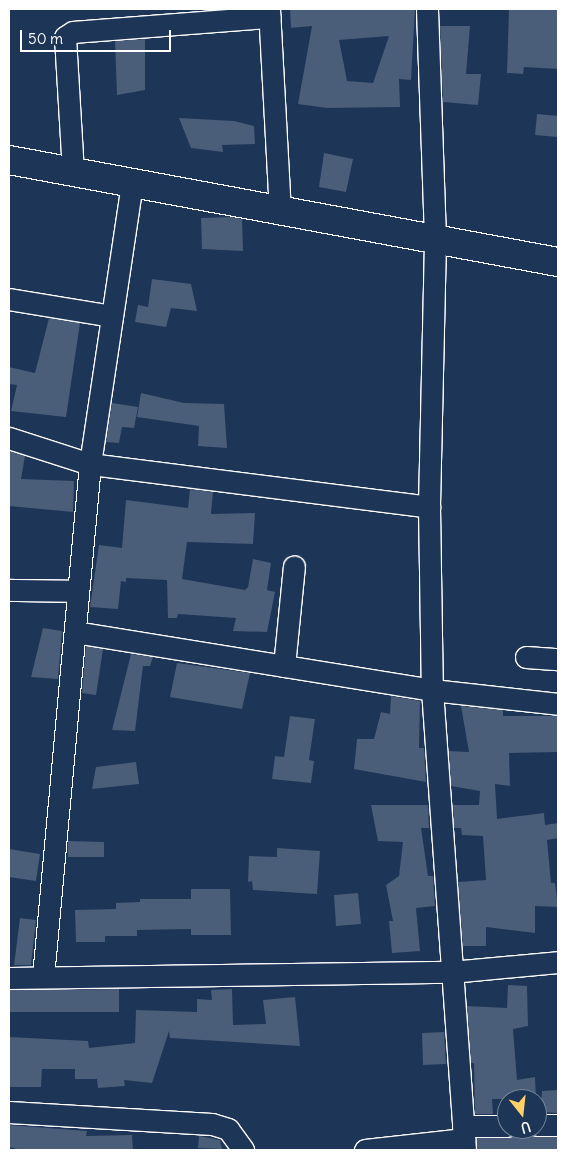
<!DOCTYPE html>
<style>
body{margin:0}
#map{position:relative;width:567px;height:1159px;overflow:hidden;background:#1d3557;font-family:Delius,sans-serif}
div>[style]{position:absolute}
.building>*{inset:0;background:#4a5d79}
.roads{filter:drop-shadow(1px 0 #fff) drop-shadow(-1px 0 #fff) drop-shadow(0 1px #fff) drop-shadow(0 -1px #fff)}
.street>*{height:21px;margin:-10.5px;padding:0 10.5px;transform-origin:10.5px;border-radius:10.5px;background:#1d3557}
.secondary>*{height:28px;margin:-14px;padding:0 14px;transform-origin:14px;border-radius:14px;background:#1d3557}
span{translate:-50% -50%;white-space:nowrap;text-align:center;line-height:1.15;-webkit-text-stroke:4px #1d3557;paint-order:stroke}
.frame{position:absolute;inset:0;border:10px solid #fff;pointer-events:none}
.north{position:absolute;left:497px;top:1089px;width:50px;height:50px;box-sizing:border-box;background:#1d3557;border:1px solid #77869a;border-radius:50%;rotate:164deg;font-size:14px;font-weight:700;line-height:20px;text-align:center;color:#fff}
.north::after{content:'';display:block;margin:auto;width:18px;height:22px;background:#ffd166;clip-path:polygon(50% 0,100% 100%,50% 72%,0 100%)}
.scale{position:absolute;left:20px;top:30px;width:151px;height:22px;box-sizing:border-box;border:2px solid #fff;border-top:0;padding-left:6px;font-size:15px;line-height:18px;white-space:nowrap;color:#fff;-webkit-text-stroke:4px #1d3557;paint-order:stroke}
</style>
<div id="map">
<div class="building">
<div style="clip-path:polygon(evenodd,290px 9px,415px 9px,411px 80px,399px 79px,400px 107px,327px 108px,298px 104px,312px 26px,291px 28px,290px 9px,389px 36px,373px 83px,347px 81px,339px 40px,389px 36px)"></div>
<div style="clip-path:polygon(509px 9px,558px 10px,558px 69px,524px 67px,523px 74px,507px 73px)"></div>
<div style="clip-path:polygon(440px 26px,470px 26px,466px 74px,481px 74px,478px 105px,443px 102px)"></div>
<div style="clip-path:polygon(145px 39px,145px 90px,117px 95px,115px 41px)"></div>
<div style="clip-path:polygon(537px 114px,558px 116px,558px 137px,535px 135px)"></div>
<div style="clip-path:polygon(179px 118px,234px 121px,254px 126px,255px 144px,222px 145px,223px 152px,191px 148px)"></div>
<div style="clip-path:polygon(324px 153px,353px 159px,346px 192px,319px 187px)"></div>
<div style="clip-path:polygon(232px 217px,242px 219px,243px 251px,202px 249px,201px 218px)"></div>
<div style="clip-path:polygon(152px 279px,191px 284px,197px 311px,171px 308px,166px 327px,135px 322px,138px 305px,148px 307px)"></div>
<div style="clip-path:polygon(49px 318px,80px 323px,66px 417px,11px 411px,17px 385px,9px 384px,9px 367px,35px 373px)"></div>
<div style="clip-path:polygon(141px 393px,184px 403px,224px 404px,227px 448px,198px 446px,199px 426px,137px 417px)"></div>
<div style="clip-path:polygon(112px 403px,138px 407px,134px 428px,122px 427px,119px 443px,106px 442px)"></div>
<div style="clip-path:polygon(9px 451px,25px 456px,21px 479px,74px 481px,73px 512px,9px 506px)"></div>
<div style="clip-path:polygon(190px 489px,213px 492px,211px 514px,255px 513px,253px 544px,187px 542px,182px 579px,245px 590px,248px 587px,253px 559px,271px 563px,267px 590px,275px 592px,267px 632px,233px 631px,236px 618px,178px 614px,177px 618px,168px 618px,167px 580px,126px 578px,126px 582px,121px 581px,118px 609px,90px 607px,99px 545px,122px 548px,126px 500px,188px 508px)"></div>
<div style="clip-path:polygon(43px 628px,62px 631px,58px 679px,31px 677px)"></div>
<div style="clip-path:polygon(86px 646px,103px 649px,96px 695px,82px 693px)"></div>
<div style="clip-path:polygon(131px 654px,153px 657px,150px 666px,143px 666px,135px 731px,112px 730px)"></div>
<div style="clip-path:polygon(177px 663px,250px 673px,242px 709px,170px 697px)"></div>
<div style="clip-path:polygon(391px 696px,420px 701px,419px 748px,424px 748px,426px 782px,354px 769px,357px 739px,374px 739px,381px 712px,390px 714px)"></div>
<div style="clip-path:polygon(461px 706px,503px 710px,503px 716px,558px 716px,558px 752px,509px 753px,510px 786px,495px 784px,497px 819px,544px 813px,545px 825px,558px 823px,558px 838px,547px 840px,551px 883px,555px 883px,558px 907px,535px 906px,535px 933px,486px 927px,486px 946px,463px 946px,458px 882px,486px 880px,483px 836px,462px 835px,461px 828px,454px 828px,453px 805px,479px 805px,480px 791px,451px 786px,449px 751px,469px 752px)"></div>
<div style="clip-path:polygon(290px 716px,315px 719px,309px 760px,314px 761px,311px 783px,272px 779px,275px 756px,284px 757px)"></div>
<div style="clip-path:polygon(136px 762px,139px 784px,92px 789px,96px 767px)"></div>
<div style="clip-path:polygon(371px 805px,428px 805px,429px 828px,421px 828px,428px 876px,433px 876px,435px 906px,416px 908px,420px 951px,392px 953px,389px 921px,393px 921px,386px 885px,399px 876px,403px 842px,378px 841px)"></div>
<div style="clip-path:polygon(68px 841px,104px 842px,104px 857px,68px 857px)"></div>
<div style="clip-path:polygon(277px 848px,320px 851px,317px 894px,253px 890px,252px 881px,248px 882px,249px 856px,277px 857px)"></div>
<div style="clip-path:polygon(9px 849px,40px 854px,36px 881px,9px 877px)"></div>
<div style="clip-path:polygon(191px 889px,230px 889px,231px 935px,191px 935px,191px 929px,137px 930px,137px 936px,105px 936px,105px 942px,76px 942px,75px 910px,116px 909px,116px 903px,140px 902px,140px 899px,191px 899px)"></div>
<div style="clip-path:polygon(358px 893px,361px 924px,336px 926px,334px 895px)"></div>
<div style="clip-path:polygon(20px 918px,36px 920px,31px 965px,14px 965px)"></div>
<div style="clip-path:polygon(508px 985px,527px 986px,528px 1026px,513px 1029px,517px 1080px,535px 1077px,536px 1099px,492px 1099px,493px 1114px,475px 1114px,474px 1063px,471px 1063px,467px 1006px,507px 1008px)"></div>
<div style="clip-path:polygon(119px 989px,119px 1012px,9px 1012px,9px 990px)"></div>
<div style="clip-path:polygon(232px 989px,233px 1025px,266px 1024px,263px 1000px,295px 997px,300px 1046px,170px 1038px,169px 1031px,152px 1083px,124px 1080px,125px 1086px,98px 1088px,97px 1079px,75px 1079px,75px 1069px,42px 1069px,41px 1087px,9px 1087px,9px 1037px,88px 1041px,89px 1048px,135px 1043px,136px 1010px,197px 1012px,197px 999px,212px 1000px,211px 990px)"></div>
<div style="clip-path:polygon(444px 1032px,446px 1064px,423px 1065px,422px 1033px)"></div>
<div style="clip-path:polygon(558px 1090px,558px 1113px,541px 1112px,542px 1091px)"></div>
<div style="clip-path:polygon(9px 1125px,87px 1131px,86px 1136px,132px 1135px,133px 1150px,21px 1150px,9px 1147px)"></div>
<div style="clip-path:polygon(518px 1131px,537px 1137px,558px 1137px,558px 1150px,477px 1150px,477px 1138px,507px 1138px)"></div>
<div style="clip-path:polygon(199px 1136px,220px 1140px,222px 1149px,198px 1148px)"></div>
</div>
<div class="roads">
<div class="street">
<div style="left:269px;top:9px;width:201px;rotate:86.9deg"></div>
<div style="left:427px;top:9px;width:232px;rotate:88deg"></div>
<div style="left:435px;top:241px;width:266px;rotate:91.3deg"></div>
<div style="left:429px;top:507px;width:183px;rotate:89.1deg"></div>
<div style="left:432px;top:690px;width:461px;rotate:85.9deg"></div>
<div style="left:73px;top:172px;width:135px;rotate:-93.4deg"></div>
<div style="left:65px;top:37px;width:9px;rotate:-32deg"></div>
<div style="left:73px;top:32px;width:197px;rotate:-4.4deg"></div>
<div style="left:9px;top:299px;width:104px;rotate:9.4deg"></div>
<div style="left:9px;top:438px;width:85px;rotate:17.8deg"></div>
<div style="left:90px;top:464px;width:342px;rotate:7.2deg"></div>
<div style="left:9px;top:590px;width:69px;rotate:0.8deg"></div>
<div style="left:75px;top:632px;width:362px;rotate:9.2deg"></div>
<div style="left:432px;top:690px;width:127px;rotate:6.3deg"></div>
<div style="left:526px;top:657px;width:32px;rotate:4deg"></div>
<div style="left:284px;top:666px;width:100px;rotate:-84.3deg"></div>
<div style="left:43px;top:977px;width:515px;rotate:-84.77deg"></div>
<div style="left:90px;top:464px;width:284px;rotate:-81.5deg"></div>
<div style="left:9px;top:978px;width:442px;rotate:-0.8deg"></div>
<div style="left:451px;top:972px;width:107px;rotate:-5.3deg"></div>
<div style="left:9px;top:1112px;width:203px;rotate:3.4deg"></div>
<div style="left:212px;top:1124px;width:17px;rotate:17deg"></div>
<div style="left:228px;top:1129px;width:26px;rotate:54deg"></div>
<div style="left:537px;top:1125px;width:21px"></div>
<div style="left:463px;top:1126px;width:44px"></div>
<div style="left:365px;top:1150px;width:100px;rotate:-6.3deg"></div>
</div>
<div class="secondary">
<div style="left:9px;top:160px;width:558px;rotate:10.53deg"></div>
</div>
</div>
<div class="frame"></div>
<div class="north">U</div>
<div class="scale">50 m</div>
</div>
